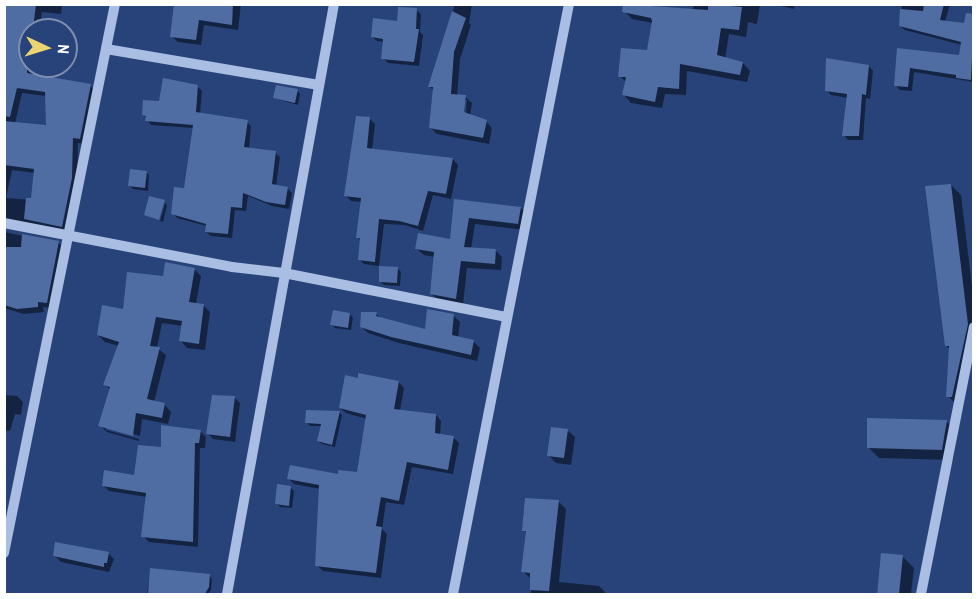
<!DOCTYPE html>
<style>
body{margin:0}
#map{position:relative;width:978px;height:599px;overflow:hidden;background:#27437a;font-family:"Archivo Narrow",sans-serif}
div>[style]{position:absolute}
.shadow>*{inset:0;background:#0007}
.building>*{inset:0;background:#4f6ca3}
.minor>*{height:10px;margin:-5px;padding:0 5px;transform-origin:5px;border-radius:5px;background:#aabee4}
span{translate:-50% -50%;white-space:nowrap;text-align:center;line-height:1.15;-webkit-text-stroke:4.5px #27437a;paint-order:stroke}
.frame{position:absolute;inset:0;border:6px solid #fff;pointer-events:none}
.north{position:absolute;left:18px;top:18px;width:60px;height:60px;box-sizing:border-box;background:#27437a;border:2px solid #7d8eaf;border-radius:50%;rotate:94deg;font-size:16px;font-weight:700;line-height:24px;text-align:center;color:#fff}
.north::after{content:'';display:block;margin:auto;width:21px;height:27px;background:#ecd470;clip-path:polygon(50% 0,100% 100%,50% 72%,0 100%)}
</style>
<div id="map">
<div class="shadow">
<div style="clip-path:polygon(evenodd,4px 4px,62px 4px,61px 14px,42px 12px,39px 30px,30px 30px,30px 66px,34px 66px,33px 75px,90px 86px,96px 91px,85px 144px,78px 143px,77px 184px,68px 231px,4px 223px,4px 4px,22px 93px,46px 96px,47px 127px,15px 123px,22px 93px,4px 4px,12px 170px,35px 173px,33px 200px,6px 198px,12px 170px)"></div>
<div style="clip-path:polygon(179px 4px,241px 4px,238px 30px,204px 25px,201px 45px,178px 42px,171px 36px)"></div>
<div style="clip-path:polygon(evenodd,455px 4px,472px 4px,469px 23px,471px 25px,460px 59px,457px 96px,465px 97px,472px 103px,470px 116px,486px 121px,492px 128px,489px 144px,437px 134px,431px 128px,434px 91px,429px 86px,455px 4px,464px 100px,467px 100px,465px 119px,462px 119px,464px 100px)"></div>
<div style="clip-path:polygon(625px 4px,693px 10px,694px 4px,760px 4px,757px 24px,748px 22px,746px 37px,729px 34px,725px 59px,743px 63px,750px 71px,747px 82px,687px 71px,686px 95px,665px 94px,662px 108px,631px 103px,624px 95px,626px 82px,620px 76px,649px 52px,653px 23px,632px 19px,624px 11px)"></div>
<div style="clip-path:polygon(772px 4px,795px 4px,794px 9px)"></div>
<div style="clip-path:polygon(902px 4px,950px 4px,945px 22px,974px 26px,974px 82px,914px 72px,912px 91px,900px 90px,895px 85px,898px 50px,960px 56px,962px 45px,905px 30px,900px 26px)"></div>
<div style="clip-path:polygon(416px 10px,421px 14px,420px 32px,423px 35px,419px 66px,388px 63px,383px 58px,384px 42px,377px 41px,372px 37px)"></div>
<div style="clip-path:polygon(869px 66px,873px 71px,870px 99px,866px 98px,863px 140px,848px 140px,844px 135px,848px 98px,831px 95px,827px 91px)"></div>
<div style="clip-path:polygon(197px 86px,202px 91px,200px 114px,247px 122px,251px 126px,249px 149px,275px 153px,280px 157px,276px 186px,287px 188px,292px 193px,289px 209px,272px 206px,248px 196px,246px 211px,235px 210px,232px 238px,211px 236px,206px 232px,207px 226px,177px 218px,173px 213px,185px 190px,194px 128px,151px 125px,144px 115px,160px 103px)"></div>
<div style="clip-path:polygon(297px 90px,300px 94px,298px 105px,274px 98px)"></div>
<div style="clip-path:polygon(370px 119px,375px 124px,372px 150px,453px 159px,458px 165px,451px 199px,433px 195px,423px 231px,405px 225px,384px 224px,379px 266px,364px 264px,359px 259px,361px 241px,358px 237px,362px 202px,351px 201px,346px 196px)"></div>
<div style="clip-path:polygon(146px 172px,149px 175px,148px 191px,133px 189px,130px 186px)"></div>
<div style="clip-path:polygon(951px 185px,961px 195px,974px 303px,974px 352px,958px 406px,948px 396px,950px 349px,946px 346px)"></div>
<div style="clip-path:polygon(456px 201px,521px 208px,528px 215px,525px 230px,475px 224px,471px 249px,495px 250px,502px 257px,501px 270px,467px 268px,463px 305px,439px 301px,432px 294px,435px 257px,424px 255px,417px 249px,451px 240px)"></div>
<div style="clip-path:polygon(165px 203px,167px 205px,163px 222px,160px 221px)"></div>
<div style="clip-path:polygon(4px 232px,59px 243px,64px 248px,52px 308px,43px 307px,44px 312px,24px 314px,4px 308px)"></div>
<div style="clip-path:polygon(194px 269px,201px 276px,196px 304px,203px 305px,210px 312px,205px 350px,187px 348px,181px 341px,183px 326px,162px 323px,157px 348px,166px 355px,154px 402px,165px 405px,171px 412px,168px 424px,142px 419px,140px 436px,106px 426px,106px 430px,139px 439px,139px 441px,107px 432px,100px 425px,111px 390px,105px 385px,119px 346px,105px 342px,98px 335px,164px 278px)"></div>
<div style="clip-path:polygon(398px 269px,401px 272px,400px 286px,384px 285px,380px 282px)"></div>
<div style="clip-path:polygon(350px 314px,353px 318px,351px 330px,335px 328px,332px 325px)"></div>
<div style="clip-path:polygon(376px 314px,381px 318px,426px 331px,454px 316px,460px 322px,458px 338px,473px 341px,480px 348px,477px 361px,399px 343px,368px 333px,362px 327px)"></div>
<div style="clip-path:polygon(359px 379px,399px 382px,404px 388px,400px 411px,436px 415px,441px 421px,440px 435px,454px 438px,459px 443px,453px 474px,412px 467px,404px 505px,386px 502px,382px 529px,387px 534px,381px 578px,323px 571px,317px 565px,320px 489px,294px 484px,289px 479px,358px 473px,367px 419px,346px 413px,340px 408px)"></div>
<div style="clip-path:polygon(4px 395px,17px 396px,23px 402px,21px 415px,15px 414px,10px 431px,4px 430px)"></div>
<div style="clip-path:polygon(213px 397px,235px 398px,240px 403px,235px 442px,213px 439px,208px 433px)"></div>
<div style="clip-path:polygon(339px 412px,342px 415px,335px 447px,322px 444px,318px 441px,322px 426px,310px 426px,307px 423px)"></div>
<div style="clip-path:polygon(947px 422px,958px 433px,953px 460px,879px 458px,868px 447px)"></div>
<div style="clip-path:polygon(567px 430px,575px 437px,571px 465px,556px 463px,549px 456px)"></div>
<div style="clip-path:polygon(200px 431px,206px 437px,205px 448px,200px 448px,198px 547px,149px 542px,143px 536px,147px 497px,109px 491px,103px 485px,135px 477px,163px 449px)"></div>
<div style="clip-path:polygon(291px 488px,294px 491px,292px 508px,280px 507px,276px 503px)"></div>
<div style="clip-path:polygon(558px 501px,566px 509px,559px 582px,599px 586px,607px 594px,531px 594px,532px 580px,523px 571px,527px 534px,524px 530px)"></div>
<div style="clip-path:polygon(108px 553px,114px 559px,109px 572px,61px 562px,55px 556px)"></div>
<div style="clip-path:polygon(882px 555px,903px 557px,914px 568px,911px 594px,877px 594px)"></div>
<div style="clip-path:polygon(151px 569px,209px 575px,212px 579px,211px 590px,208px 594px,147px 594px)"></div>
</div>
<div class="building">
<div style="clip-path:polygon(4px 4px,36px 4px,33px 30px,30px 30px,27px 73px,91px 84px,80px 139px,73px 138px,72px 178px,62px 227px,24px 219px,26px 198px,31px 198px,34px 169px,4px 165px,4px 121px,46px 125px,45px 92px,17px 88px,10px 117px,4px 116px)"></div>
<div style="clip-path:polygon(174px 4px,233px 4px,232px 25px,199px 20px,196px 40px,170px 37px)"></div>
<div style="clip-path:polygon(623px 4px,708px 10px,708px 4px,742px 7px,739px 30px,721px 28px,717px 55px,743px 62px,740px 75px,680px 64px,679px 89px,658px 87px,655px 102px,622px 95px,626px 77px,618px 77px,621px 48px,647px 50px,652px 21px,651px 18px,622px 12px)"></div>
<div style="clip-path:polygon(924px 4px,944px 4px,940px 20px,964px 23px,966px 13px,974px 14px,971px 80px,956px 78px,956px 75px,910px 68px,908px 87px,894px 86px,897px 48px,959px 55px,961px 42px,899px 26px,900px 9px,923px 11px)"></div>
<div style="clip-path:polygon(398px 7px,417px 8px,416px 29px,419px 29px,414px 62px,381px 59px,383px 39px,371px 37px,373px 18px,397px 21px)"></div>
<div style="clip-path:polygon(452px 11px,466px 18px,454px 52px,451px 94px,466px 95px,464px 112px,487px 120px,483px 138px,429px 128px,433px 87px,428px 87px)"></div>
<div style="clip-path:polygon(826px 58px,869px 65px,866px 95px,862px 94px,859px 136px,842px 136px,847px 94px,825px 91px)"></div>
<div style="clip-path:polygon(163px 78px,198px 85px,196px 112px,248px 120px,244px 147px,276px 151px,272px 184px,288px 187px,285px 205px,266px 202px,243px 193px,242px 208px,231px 207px,228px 234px,205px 232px,206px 224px,171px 214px,174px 187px,184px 188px,193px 125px,145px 121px,146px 116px,142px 115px,143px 100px,159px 101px)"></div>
<div style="clip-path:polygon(276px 85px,298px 89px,295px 103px,273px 98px)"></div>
<div style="clip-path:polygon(356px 116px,370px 117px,367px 148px,453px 158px,446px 194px,428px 191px,418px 226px,399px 221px,379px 219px,375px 262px,358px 260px,360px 238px,356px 238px,361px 198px,344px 196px)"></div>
<div style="clip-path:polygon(130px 169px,147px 171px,145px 188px,128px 186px)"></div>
<div style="clip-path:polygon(951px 184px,968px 324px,952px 397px,946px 397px,949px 346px,945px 346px,925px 186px)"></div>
<div style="clip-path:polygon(149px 196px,165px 200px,159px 220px,144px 215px)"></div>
<div style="clip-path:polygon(454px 199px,521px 207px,518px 224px,469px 218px,464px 247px,496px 249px,495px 264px,461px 261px,456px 299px,430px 294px,434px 252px,415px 249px,418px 233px,450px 239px)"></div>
<div style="clip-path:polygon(22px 234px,59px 241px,47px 303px,38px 302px,38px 307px,17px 309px,4px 305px,4px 247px,21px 247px)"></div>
<div style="clip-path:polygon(165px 262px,195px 268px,189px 302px,204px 304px,199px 344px,179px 341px,182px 321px,156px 317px,150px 346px,160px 347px,147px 399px,165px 403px,162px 418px,136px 413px,133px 436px,98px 426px,110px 387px,103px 385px,119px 342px,97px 335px,102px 305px,123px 309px,127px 272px,163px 276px)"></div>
<div style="clip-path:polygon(379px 266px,398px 267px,397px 283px,379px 282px)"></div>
<div style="clip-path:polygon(427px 309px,454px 314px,452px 335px,474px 340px,471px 355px,391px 337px,360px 327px,361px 312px,377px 312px,376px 316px,425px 329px)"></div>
<div style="clip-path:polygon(333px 310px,350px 313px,348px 328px,330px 325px)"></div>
<div style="clip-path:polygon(358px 373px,399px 381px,394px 409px,436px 414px,435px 433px,454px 436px,448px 470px,407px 462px,399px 501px,381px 497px,376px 526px,382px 527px,376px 573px,315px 566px,319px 485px,287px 479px,290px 465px,338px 474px,338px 470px,357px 472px,366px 415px,339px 408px,345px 375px,358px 378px)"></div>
<div style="clip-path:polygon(212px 395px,235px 396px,230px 437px,206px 434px)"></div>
<div style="clip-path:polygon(306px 410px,340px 411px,332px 445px,317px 441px,321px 424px,305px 423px)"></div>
<div style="clip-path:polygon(867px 418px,947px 420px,942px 450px,867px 448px)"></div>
<div style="clip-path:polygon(161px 425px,201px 430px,199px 443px,195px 443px,193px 542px,141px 537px,146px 493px,102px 486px,104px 470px,134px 475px,138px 445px,161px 447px)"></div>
<div style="clip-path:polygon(551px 427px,568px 429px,564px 458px,547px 456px)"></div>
<div style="clip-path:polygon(277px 484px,291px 486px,289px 506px,275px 504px)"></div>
<div style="clip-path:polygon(525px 498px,559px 500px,549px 591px,530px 590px,530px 573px,521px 572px,526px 531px,522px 531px)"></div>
<div style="clip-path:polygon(55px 542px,109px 552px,107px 563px,104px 563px,104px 567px,53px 556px)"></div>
<div style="clip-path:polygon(881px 553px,903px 555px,899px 594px,877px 594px)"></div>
<div style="clip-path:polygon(150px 568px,210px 574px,209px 587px,205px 594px,148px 594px)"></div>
</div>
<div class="minor">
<div style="left:106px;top:49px;width:216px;rotate:9.6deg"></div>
<div style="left:4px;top:223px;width:232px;rotate:10.9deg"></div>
<div style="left:232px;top:267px;width:52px;rotate:6.6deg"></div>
<div style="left:284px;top:273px;width:226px;rotate:11.2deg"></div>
<div style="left:4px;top:553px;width:560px;rotate:-78.57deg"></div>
<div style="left:227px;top:594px;width:600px;rotate:-79.72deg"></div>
<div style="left:453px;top:594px;width:601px;rotate:-78.88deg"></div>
<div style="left:921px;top:594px;width:272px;rotate:-78.8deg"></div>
</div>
<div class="frame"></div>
<div class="north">N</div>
</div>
